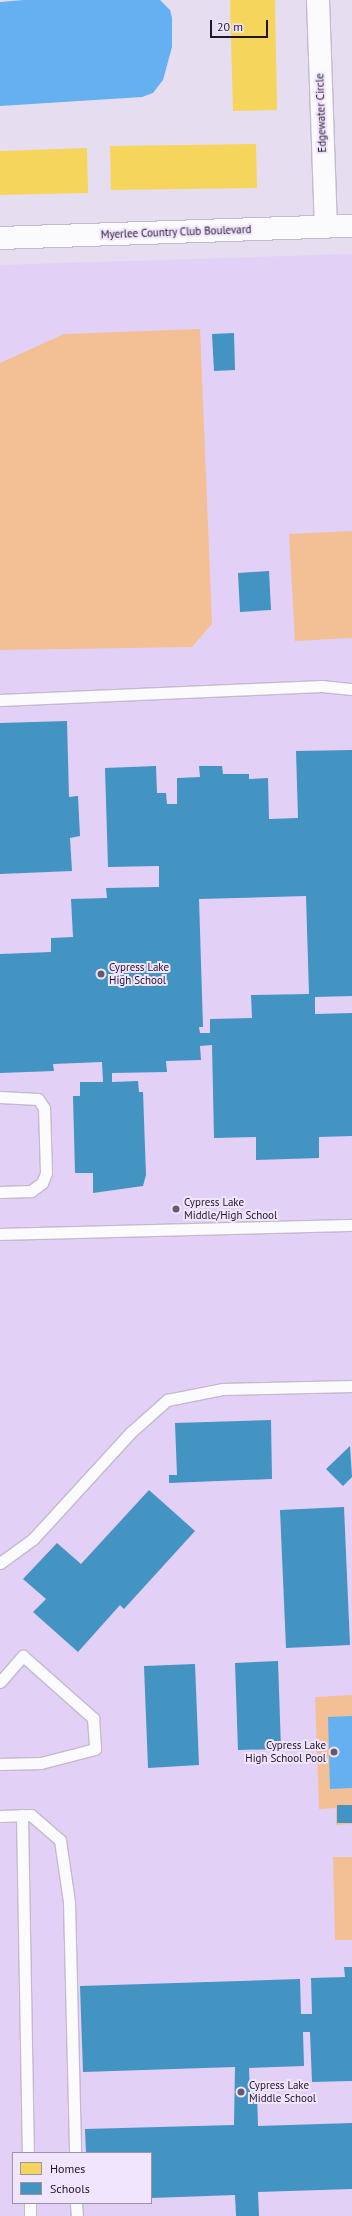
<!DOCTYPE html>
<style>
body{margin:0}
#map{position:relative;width:352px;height:2216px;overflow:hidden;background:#e6ddf0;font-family:"PT Sans",sans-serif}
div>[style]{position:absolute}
.built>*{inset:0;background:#e3d0f6}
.green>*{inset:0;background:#f2c094}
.water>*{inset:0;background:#64b0f1}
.homes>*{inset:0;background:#f6d55c}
.schools>*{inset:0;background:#4393c3}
.roads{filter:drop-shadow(1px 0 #c3bacd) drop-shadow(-1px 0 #c3bacd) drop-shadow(0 1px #c3bacd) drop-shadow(0 -1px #c3bacd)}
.lane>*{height:11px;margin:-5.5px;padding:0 5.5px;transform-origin:5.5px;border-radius:5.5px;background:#fbfafd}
.street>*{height:22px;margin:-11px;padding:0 11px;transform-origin:11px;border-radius:11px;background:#fbfafd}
.dots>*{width:11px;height:11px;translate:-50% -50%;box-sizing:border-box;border:2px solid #f0e5fc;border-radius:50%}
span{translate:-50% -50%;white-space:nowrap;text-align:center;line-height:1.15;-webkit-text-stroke:4px #f0e5fc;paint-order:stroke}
.street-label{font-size:11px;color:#20152a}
.poi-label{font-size:11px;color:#20152a}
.left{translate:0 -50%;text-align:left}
.right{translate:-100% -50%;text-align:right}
.legend{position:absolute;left:12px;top:2152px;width:140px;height:52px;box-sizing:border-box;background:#f0e5fc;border:1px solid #9d92a8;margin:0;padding:5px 7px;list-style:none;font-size:12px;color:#20152a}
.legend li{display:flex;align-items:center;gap:8px;height:20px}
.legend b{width:20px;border:1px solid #9d92a8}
.scale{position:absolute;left:210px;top:20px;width:58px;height:18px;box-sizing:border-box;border:2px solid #20152a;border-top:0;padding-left:5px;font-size:12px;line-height:14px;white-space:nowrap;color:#20152a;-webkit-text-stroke:3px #f0e5fc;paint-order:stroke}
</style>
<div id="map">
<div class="built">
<div style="clip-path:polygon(evenodd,352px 254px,352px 2216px,0 2216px,0 265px,352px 254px,13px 2153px,151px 2153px,151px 2203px,13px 2203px,13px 2153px)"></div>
</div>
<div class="green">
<div style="clip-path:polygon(200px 329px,212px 624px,192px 647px,0 650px,0 363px,64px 334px)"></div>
<div style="clip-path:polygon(352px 531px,352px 638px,295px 641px,289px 534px)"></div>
<div style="clip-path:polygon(352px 1695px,352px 1824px,336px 1825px,336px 1808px,319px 1809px,315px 1697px)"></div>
<div style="clip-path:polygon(333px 1857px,352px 1857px,352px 1940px,335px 1940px)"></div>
</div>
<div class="water">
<div style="clip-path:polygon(24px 0,160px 0,170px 10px,172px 18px,172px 47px,163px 80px,153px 93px,142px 97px,0 106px,0 2px)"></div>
<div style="clip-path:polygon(352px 1716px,352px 1788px,330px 1789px,328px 1717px)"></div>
</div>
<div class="homes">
<div style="clip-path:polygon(230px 0,275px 0,277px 110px,233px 111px)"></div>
<div style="clip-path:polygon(256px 144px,257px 188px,111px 190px,110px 146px)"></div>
<div style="clip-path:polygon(87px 148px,88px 193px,0 195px,0 151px)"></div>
</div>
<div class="schools">
<div style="clip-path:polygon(234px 333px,235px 370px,214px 371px,212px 334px)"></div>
<div style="clip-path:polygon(269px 571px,271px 610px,240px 612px,238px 573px)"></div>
<div style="clip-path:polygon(67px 721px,69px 797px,78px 796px,80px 836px,70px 838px,72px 871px,0 874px,0 723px)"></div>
<div style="clip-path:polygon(evenodd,352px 750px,352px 996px,315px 997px,315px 1014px,352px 1013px,352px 1136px,319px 1137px,319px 1158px,256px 1160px,256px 1137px,214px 1138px,212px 1045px,200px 1046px,201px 1060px,166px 1061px,167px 1072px,112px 1073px,112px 1082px,138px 1081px,139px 1092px,143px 1092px,146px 1175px,143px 1186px,93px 1193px,93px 1173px,75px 1173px,73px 1096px,80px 1096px,80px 1082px,103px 1082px,102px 1062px,53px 1064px,54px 1071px,0 1073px,0 954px,51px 952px,51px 938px,73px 937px,71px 899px,107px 898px,106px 888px,159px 887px,159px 866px,108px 867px,105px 768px,156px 766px,157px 793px,166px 793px,167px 804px,177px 804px,177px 778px,200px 777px,199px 766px,222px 766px,223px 774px,249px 774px,249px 779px,268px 778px,269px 819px,298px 818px,296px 751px,352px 750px,306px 896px,309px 994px,251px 995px,252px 1018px,210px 1019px,210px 1033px,200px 1033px,199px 1027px,203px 1027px,199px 899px,306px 896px)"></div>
<div style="clip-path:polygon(271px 1420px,272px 1479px,169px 1483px,169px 1475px,177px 1475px,175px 1423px)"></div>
<div style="clip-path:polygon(350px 1446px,352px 1477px,343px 1486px,326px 1469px)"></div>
<div style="clip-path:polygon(149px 1490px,195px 1531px,124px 1609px,120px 1605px,78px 1652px,33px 1612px,46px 1599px,23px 1579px,57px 1543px,81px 1564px)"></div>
<div style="clip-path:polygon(344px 1507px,350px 1645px,286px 1648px,280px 1510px)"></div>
<div style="clip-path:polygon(278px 1661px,281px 1749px,238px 1750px,235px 1663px)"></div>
<div style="clip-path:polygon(195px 1664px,199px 1765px,148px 1768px,144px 1666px)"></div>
<div style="clip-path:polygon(337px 1805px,352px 1805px,352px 1823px,337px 1823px)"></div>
<div style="clip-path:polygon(344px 1967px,352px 1967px,352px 2081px,312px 2082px,310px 2032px,303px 2032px,304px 2066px,249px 2068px,250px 2093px,257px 2093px,258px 2126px,352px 2123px,352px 2189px,258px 2192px,259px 2216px,236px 2216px,235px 2195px,151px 2198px,151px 2153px,86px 2153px,85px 2129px,234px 2125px,235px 2067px,83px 2072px,80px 1986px,300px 1979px,301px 2014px,312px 2014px,311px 1978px,345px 1977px)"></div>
</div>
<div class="roads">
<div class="lane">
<div style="left:0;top:700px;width:322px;rotate:-2.5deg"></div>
<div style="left:322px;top:686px;width:30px;rotate:6deg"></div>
<div style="left:0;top:1097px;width:38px;rotate:3deg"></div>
<div style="left:38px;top:1099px;width:11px;rotate:56deg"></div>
<div style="left:44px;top:1108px;width:65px;rotate:88.2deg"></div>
<div style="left:46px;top:1173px;width:11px;rotate:112deg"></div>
<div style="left:42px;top:1183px;width:14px;rotate:144deg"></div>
<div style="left:31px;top:1191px;width:31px;rotate:178deg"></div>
<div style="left:0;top:1234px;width:352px;rotate:-1.5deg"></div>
<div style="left:0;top:1563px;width:41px;rotate:-36deg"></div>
<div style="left:33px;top:1539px;width:144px;rotate:-47.5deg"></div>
<div style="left:130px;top:1433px;width:50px;rotate:-41.7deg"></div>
<div style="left:167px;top:1400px;width:56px;rotate:-11.3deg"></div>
<div style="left:222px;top:1389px;width:130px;rotate:-1.3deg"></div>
<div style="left:0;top:1682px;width:35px;rotate:-49deg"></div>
<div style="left:23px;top:1656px;width:94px;rotate:41.5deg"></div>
<div style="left:93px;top:1718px;width:31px;rotate:86deg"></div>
<div style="left:95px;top:1749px;width:56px;rotate:165.5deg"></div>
<div style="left:41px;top:1763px;width:41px;rotate:178.6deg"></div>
<div style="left:22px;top:1815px;width:338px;rotate:89deg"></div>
<div style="left:0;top:1816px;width:31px;rotate:-2deg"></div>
<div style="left:31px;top:1815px;width:38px;rotate:41deg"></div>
<div style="left:60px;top:1840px;width:63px;rotate:81.7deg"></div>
<div style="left:69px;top:1902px;width:251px;rotate:88.6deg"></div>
<div style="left:30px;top:2203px;width:13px;rotate:90deg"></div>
<div style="left:76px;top:2203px;width:13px;rotate:86deg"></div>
</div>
<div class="street">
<div style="left:318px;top:0;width:227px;rotate:88deg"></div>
<div style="left:0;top:238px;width:352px;rotate:-2deg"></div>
</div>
</div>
<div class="dots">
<div style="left:101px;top:974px;background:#655b6f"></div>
<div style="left:176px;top:1209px;background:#655b6f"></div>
<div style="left:334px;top:1752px;background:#655b6f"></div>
<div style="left:241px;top:2092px;background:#655b6f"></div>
</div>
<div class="street-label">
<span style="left:321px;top:113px;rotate:-92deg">Edgewater Circle</span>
<span style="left:176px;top:232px;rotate:-2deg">Myerlee Country Club Boulevard</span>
</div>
<div class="poi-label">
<span class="left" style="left:109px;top:974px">Cypress Lake<br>High School</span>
<span class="left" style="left:184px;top:1209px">Cypress Lake<br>Middle/High School</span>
<span class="right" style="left:326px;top:1752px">Cypress Lake<br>High School Pool</span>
<span class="left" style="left:249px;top:2092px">Cypress Lake<br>Middle School</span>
</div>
<ul class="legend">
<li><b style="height:11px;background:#f6d55c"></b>Homes</li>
<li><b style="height:11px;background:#4393c3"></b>Schools</li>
</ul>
<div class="scale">20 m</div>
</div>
